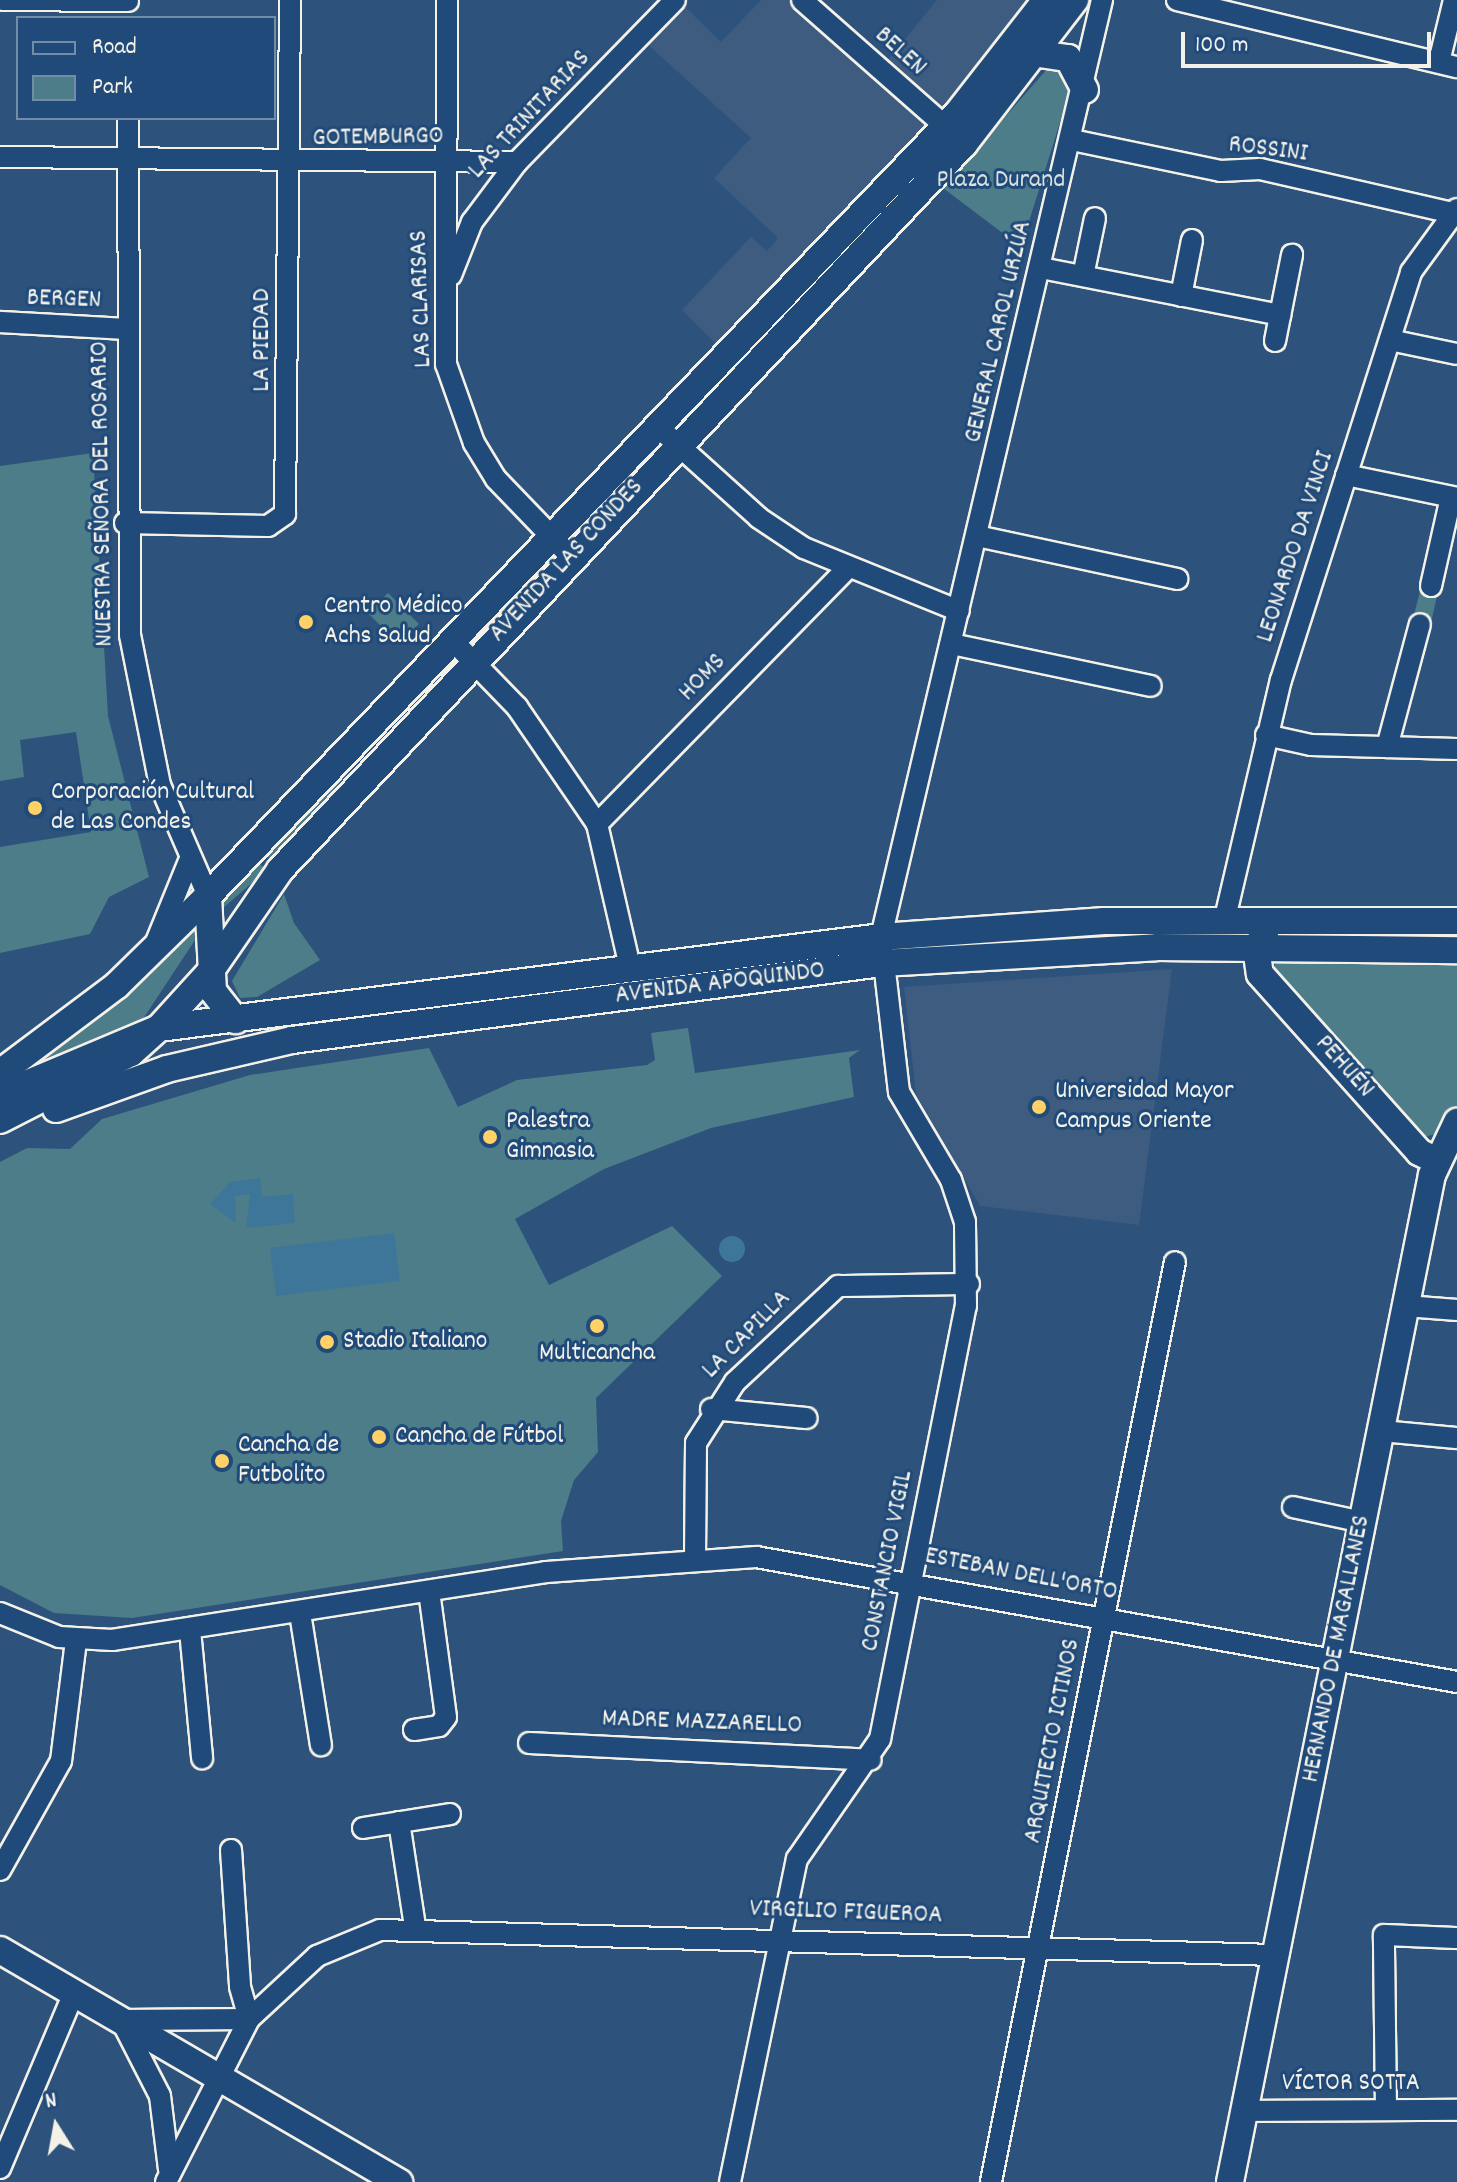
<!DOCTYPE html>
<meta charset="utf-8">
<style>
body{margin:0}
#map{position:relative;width:1457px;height:2182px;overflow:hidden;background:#2d527c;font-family:Dekko,sans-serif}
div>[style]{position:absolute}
.built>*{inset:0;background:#3e5c7f}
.green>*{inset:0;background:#4c7d89}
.water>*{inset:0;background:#3e769a}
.round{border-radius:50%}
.roads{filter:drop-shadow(2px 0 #f4f1e8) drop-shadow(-2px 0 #f4f1e8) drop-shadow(0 2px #f4f1e8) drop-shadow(0 -2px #f4f1e8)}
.minor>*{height:20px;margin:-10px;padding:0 10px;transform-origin:10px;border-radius:10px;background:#1f4a7a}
.major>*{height:26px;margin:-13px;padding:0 13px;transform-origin:13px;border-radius:13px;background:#1f4a7a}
.dots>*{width:22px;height:22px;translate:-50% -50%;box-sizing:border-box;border:4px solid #1f4a7a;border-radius:50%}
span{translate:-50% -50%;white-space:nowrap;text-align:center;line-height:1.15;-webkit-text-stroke:6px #1f4a7a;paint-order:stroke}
.street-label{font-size:26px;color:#f4f1e8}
.park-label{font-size:26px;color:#dbe0da}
.poi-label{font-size:26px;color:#f4f1e8}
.left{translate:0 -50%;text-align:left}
.legend{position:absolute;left:16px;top:16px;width:260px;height:104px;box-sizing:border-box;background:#1f4a7a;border:2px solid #748da6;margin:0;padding:10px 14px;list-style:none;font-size:24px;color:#f4f1e8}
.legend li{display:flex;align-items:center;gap:16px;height:40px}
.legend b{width:40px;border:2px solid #748da6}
.north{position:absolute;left:16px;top:2086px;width:80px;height:80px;-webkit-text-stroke:6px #1f4a7a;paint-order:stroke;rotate:349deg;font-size:22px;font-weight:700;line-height:32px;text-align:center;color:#f4f1e8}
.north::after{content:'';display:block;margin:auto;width:28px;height:36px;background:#f4f1e8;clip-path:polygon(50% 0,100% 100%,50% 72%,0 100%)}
.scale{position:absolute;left:1181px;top:32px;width:250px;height:36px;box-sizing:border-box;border:4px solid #f4f1e8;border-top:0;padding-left:10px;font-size:24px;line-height:28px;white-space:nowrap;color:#f4f1e8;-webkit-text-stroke:6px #1f4a7a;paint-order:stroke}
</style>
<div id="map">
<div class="built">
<div style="clip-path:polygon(761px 0,788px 0,926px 127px,720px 348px,682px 310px,751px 237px,767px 251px,778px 238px,714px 178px,751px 138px,645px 42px,682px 4px,721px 42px)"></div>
<div style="clip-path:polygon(937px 0,1032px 0,945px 109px,886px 62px)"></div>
<div style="clip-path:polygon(1172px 969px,1139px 1225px,980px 1206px,916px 1094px,904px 987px)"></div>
</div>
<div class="green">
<div style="clip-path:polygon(1048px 68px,1060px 68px,1073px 81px,1021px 247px,943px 188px)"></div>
<div style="clip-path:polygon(93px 453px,108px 716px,149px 877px,109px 897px,90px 934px,0 953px,0 847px,91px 832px,76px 732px,20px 740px,24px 777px,0 781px,0 466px)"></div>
<div style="clip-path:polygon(1422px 583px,1439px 587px,1430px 627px,1412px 623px)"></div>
<div style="clip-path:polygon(388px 593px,419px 624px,398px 644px,368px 613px)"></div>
<div style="clip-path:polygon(400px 711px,274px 861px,260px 852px)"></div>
<div style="clip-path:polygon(254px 859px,267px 870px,223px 908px,219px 901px)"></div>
<div style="clip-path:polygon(284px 894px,294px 923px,320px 960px,257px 997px,240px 998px,232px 981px)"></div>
<div style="clip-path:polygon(195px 919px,199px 934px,143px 1019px,0 1080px)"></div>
<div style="clip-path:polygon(1275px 960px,1457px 960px,1457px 1106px,1438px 1134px,1421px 1137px,1275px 979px)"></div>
<div style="clip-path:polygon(688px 1028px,695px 1073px,860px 1050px,849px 1058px,854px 1097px,711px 1128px,604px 1169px,515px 1219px,549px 1285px,672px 1226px,722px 1276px,596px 1398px,598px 1452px,574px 1480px,561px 1521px,563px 1551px,132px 1618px,54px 1613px,0 1585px,0 1162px,27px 1148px,70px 1149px,102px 1119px,250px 1075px,429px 1048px,458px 1107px,517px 1080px,647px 1065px,655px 1060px,651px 1033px)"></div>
</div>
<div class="water">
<div style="clip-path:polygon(260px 1178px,262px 1197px,293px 1194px,295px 1223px,246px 1228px,250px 1194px,235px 1196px,236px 1223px,210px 1204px,230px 1182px)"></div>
<div style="clip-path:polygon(394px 1233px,400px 1281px,276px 1296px,270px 1248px)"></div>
<div class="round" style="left:719px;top:1236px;width:26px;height:26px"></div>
</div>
<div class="roads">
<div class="minor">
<div style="left:2px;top:0;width:126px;rotate:0.5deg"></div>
<div style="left:447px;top:0;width:364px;rotate:90.2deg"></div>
<div style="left:446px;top:364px;width:84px;rotate:70.5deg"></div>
<div style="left:474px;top:443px;width:42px;rotate:58.6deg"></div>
<div style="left:496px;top:479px;width:107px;rotate:46.1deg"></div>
<div style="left:802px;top:0;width:204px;rotate:41.4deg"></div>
<div style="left:1177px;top:0;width:288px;rotate:13.5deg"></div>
<div style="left:1439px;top:62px;width:64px;rotate:-76.4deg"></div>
<div style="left:128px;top:118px;width:517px;rotate:89.78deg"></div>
<div style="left:130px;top:635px;width:153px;rotate:78.7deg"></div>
<div style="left:160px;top:785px;width:121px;rotate:66.6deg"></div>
<div style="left:1072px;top:140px;width:152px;rotate:11.8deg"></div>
<div style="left:1221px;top:171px;width:39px;rotate:-3deg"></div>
<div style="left:1260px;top:169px;width:202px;rotate:12.9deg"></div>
<div style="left:0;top:157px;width:517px;rotate:0.55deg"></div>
<div style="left:1041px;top:268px;width:244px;rotate:11.1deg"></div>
<div style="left:451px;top:275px;width:57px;rotate:-68.4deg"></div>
<div style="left:472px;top:222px;width:75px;rotate:-53.1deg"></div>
<div style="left:517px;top:162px;width:226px;rotate:-45.7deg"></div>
<div style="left:1083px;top:276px;width:59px;rotate:-78.3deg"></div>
<div style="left:1181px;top:296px;width:57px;rotate:-78.9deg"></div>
<div style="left:0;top:322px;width:126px;rotate:3.2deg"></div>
<div style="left:1390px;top:340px;width:68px;rotate:11.8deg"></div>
<div style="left:1275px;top:341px;width:88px;rotate:-78.8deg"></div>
<div style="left:657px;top:426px;width:137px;rotate:42deg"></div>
<div style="left:759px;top:518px;width:54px;rotate:33.7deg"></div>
<div style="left:804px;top:548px;width:167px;rotate:22.1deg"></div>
<div style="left:1346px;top:475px;width:113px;rotate:11.7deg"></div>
<div style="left:125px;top:523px;width:143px;rotate:1.2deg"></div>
<div style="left:268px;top:526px;width:21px;rotate:-35deg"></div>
<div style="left:285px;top:514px;width:514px;rotate:-89.44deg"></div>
<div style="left:977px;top:536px;width:205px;rotate:12.1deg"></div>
<div style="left:1431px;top:586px;width:91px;rotate:-77.3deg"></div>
<div style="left:454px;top:642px;width:91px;rotate:45.9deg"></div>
<div style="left:517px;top:707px;width:142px;rotate:55.6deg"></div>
<div style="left:597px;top:824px;width:147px;rotate:77deg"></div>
<div style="left:952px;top:644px;width:203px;rotate:11.9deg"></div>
<div style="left:1266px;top:735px;width:46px;rotate:12.5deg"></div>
<div style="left:1311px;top:745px;width:146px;rotate:1.6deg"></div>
<div style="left:1387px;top:747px;width:127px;rotate:-75deg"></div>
<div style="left:597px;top:824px;width:357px;rotate:-45.6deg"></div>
<div style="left:1225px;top:918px;width:244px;rotate:-76.8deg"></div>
<div style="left:1281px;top:680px;width:428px;rotate:-72.3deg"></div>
<div style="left:1411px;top:272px;width:78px;rotate:-53.9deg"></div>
<div style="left:156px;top:942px;width:87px;rotate:-67.8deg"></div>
<div style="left:1406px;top:1306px;width:51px;rotate:4.5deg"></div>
<div style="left:711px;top:1409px;width:96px;rotate:5.4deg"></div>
<div style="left:1381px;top:1431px;width:76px;rotate:5.3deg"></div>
<div style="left:1293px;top:1507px;width:72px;rotate:12.1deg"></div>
<div style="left:695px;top:1558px;width:115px;rotate:-89.5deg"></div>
<div style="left:696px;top:1443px;width:72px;rotate:-57.4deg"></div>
<div style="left:735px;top:1382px;width:141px;rotate:-43deg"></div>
<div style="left:838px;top:1286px;width:131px;rotate:-0.9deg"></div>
<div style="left:0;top:1613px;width:64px;rotate:22.1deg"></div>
<div style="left:59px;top:1637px;width:53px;rotate:3.2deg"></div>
<div style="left:112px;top:1640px;width:439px;rotate:-8.9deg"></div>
<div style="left:546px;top:1572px;width:211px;rotate:-4.1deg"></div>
<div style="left:756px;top:1557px;width:712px;rotate:10.11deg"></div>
<div style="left:300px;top:1613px;width:134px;rotate:81deg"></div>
<div style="left:190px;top:1630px;width:129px;rotate:84.6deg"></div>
<div style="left:414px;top:1730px;width:25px;rotate:-9deg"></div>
<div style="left:439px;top:1726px;width:11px;rotate:-52deg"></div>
<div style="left:446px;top:1717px;width:126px;rotate:-97.7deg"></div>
<div style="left:529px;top:1743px;width:342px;rotate:2.8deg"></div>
<div style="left:399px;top:1822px;width:106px;rotate:81.3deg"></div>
<div style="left:363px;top:1828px;width:88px;rotate:-9.1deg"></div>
<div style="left:231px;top:1850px;width:137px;rotate:86.2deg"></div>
<div style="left:240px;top:1987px;width:33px;rotate:74deg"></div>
<div style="left:0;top:1870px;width:125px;rotate:-60.8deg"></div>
<div style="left:61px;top:1761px;width:122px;rotate:-82.9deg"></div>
<div style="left:121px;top:2020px;width:85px;rotate:62.8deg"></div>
<div style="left:160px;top:2096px;width:74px;rotate:83deg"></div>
<div style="left:121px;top:2020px;width:128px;rotate:-0.4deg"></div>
<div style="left:1386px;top:2110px;width:175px;rotate:-90.7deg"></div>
<div style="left:1384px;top:1935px;width:73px;rotate:2.4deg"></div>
<div style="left:1244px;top:2111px;width:213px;rotate:-0.3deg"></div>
<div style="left:0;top:2168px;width:190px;rotate:-67.1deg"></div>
<div style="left:166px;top:2182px;width:183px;rotate:-63deg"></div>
<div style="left:249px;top:2019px;width:93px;rotate:-42.8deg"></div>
<div style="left:317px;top:1956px;width:68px;rotate:-22.4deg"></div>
<div style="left:380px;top:1930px;width:896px;rotate:1.6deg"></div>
<div style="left:730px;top:2182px;width:330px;rotate:-78.3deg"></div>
<div style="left:797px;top:1859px;width:146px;rotate:-55.3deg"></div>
<div style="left:880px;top:1739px;width:441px;rotate:-78.8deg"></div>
<div style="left:966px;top:1306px;width:84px;rotate:-90.7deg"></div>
<div style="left:965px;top:1222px;width:44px;rotate:-108.4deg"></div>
<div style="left:951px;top:1180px;width:102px;rotate:-120.6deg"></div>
<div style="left:899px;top:1092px;width:156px;rotate:-96.6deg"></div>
<div style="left:881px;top:937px;width:963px;rotate:-76.73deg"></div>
<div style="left:991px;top:2182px;width:938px;rotate:-78.69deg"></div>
</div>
<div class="major">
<div style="left:1039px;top:54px;width:29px;rotate:8deg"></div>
<div style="left:1068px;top:58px;width:36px;rotate:62deg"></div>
<div style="left:208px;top:896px;width:95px;rotate:87deg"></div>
<div style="left:213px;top:991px;width:37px;rotate:52deg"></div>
<div style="left:1265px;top:934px;width:16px;rotate:125deg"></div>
<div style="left:1256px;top:947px;width:27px;rotate:82deg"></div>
<div style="left:1260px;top:974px;width:239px;rotate:48.2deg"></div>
<div style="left:1419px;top:1152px;width:18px;rotate:27deg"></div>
<div style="left:0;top:1073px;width:146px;rotate:-36.9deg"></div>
<div style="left:117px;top:985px;width:127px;rotate:-44.4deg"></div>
<div style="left:208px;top:896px;width:1083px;rotate:-46.23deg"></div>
<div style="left:957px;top:114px;width:145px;rotate:-52deg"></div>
<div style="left:0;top:1095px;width:173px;rotate:-22.8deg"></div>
<div style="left:159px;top:1028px;width:728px;rotate:-7.18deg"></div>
<div style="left:881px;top:937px;width:224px;rotate:-4.1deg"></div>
<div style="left:1104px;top:921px;width:353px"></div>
<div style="left:56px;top:1109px;width:118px;rotate:-19.8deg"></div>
<div style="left:167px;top:1069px;width:128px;rotate:-13.1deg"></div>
<div style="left:292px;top:1040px;width:595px;rotate:-7.44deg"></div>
<div style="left:882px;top:963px;width:275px;rotate:-3.3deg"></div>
<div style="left:1157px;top:947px;width:300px;rotate:0.6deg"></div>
<div style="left:0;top:1120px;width:147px;rotate:-27.1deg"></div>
<div style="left:131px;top:1053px;width:38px;rotate:-42deg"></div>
<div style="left:159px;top:1028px;width:76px;rotate:-47.7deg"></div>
<div style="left:210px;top:972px;width:124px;rotate:-55.5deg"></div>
<div style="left:280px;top:870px;width:997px;rotate:-46.71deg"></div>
<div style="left:964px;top:144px;width:182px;rotate:-52.4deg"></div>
<div style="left:0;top:1950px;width:462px;rotate:30.2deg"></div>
<div style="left:1230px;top:2182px;width:1027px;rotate:-78.66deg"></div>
<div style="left:1432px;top:1175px;width:59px;rotate:-64.7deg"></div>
</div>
</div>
<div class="dots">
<div style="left:306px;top:622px;background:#ffd166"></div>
<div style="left:35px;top:808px;background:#ffd166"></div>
<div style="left:1039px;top:1107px;background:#ffd166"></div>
<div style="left:490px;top:1137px;background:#ffd166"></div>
<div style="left:597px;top:1326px;background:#ffd166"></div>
<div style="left:327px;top:1342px;background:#ffd166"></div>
<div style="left:379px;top:1437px;background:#ffd166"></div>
<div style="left:222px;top:1461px;background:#ffd166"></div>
</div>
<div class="street-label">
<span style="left:900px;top:52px;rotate:42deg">BELEN</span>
<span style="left:530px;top:115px;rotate:-47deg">LAS TRINITARIAS</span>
<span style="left:378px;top:138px;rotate:-1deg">GOTEMBURGO</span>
<span style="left:1268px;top:150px;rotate:7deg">ROSSINI</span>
<span style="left:422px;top:299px;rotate:-92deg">LAS CLARISAS</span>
<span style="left:64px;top:300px;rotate:2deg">BERGEN</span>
<span style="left:999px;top:332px;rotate:-77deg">GENERAL CAROL URZÚA</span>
<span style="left:263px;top:340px;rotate:-90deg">LA PIEDAD</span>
<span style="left:103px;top:494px;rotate:-91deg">NUESTRA SEÑORA DEL ROSARIO</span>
<span style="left:1296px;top:547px;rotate:-72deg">LEONARDO DA VINCI</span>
<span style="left:567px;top:561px;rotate:-47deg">AVENIDA LAS CONDES</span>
<span style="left:703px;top:678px;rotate:-46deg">HOMS</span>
<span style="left:720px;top:984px;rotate:-7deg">AVENIDA APOQUINDO</span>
<span style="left:1344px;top:1067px;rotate:48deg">PEHUÉN</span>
<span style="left:747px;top:1335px;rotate:-45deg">LA CAPILLA</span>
<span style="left:888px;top:1561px;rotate:-79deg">CONSTANCIO VIGIL</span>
<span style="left:1021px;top:1575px;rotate:11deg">ESTEBAN DELL'ORTO</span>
<span style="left:1337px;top:1649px;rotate:-79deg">HERNANDO DE MAGALLANES</span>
<span style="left:702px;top:1723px;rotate:2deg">MADRE MAZZARELLO</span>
<span style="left:1053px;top:1741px;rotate:-79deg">ARQUITECTO ICTINOS</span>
<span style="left:846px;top:1913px;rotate:2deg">VIRGILIO FIGUEROA</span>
<span style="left:1351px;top:2084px">VÍCTOR SOTTA</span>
</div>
<div class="park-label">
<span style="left:1001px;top:181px">Plaza Durand</span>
</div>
<div class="poi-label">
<span class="left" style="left:324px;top:622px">Centro Médico<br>Achs Salud</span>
<span class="left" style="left:51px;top:808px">Corporación Cultural<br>de Las Condes</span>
<span class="left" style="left:1055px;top:1107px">Universidad Mayor<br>Campus Oriente</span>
<span class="left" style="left:506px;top:1137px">Palestra<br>Gimnasia</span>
<span class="left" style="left:343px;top:1342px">Stadio Italiano</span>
<span style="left:597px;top:1354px">Multicancha</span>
<span class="left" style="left:395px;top:1437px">Cancha de Fútbol</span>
<span class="left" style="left:238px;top:1461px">Cancha de<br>Futbolito</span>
</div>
<ul class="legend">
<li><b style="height:10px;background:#1f4a7a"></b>Road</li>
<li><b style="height:22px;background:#4c7d89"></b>Park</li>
</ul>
<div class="north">N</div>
<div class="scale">100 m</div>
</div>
